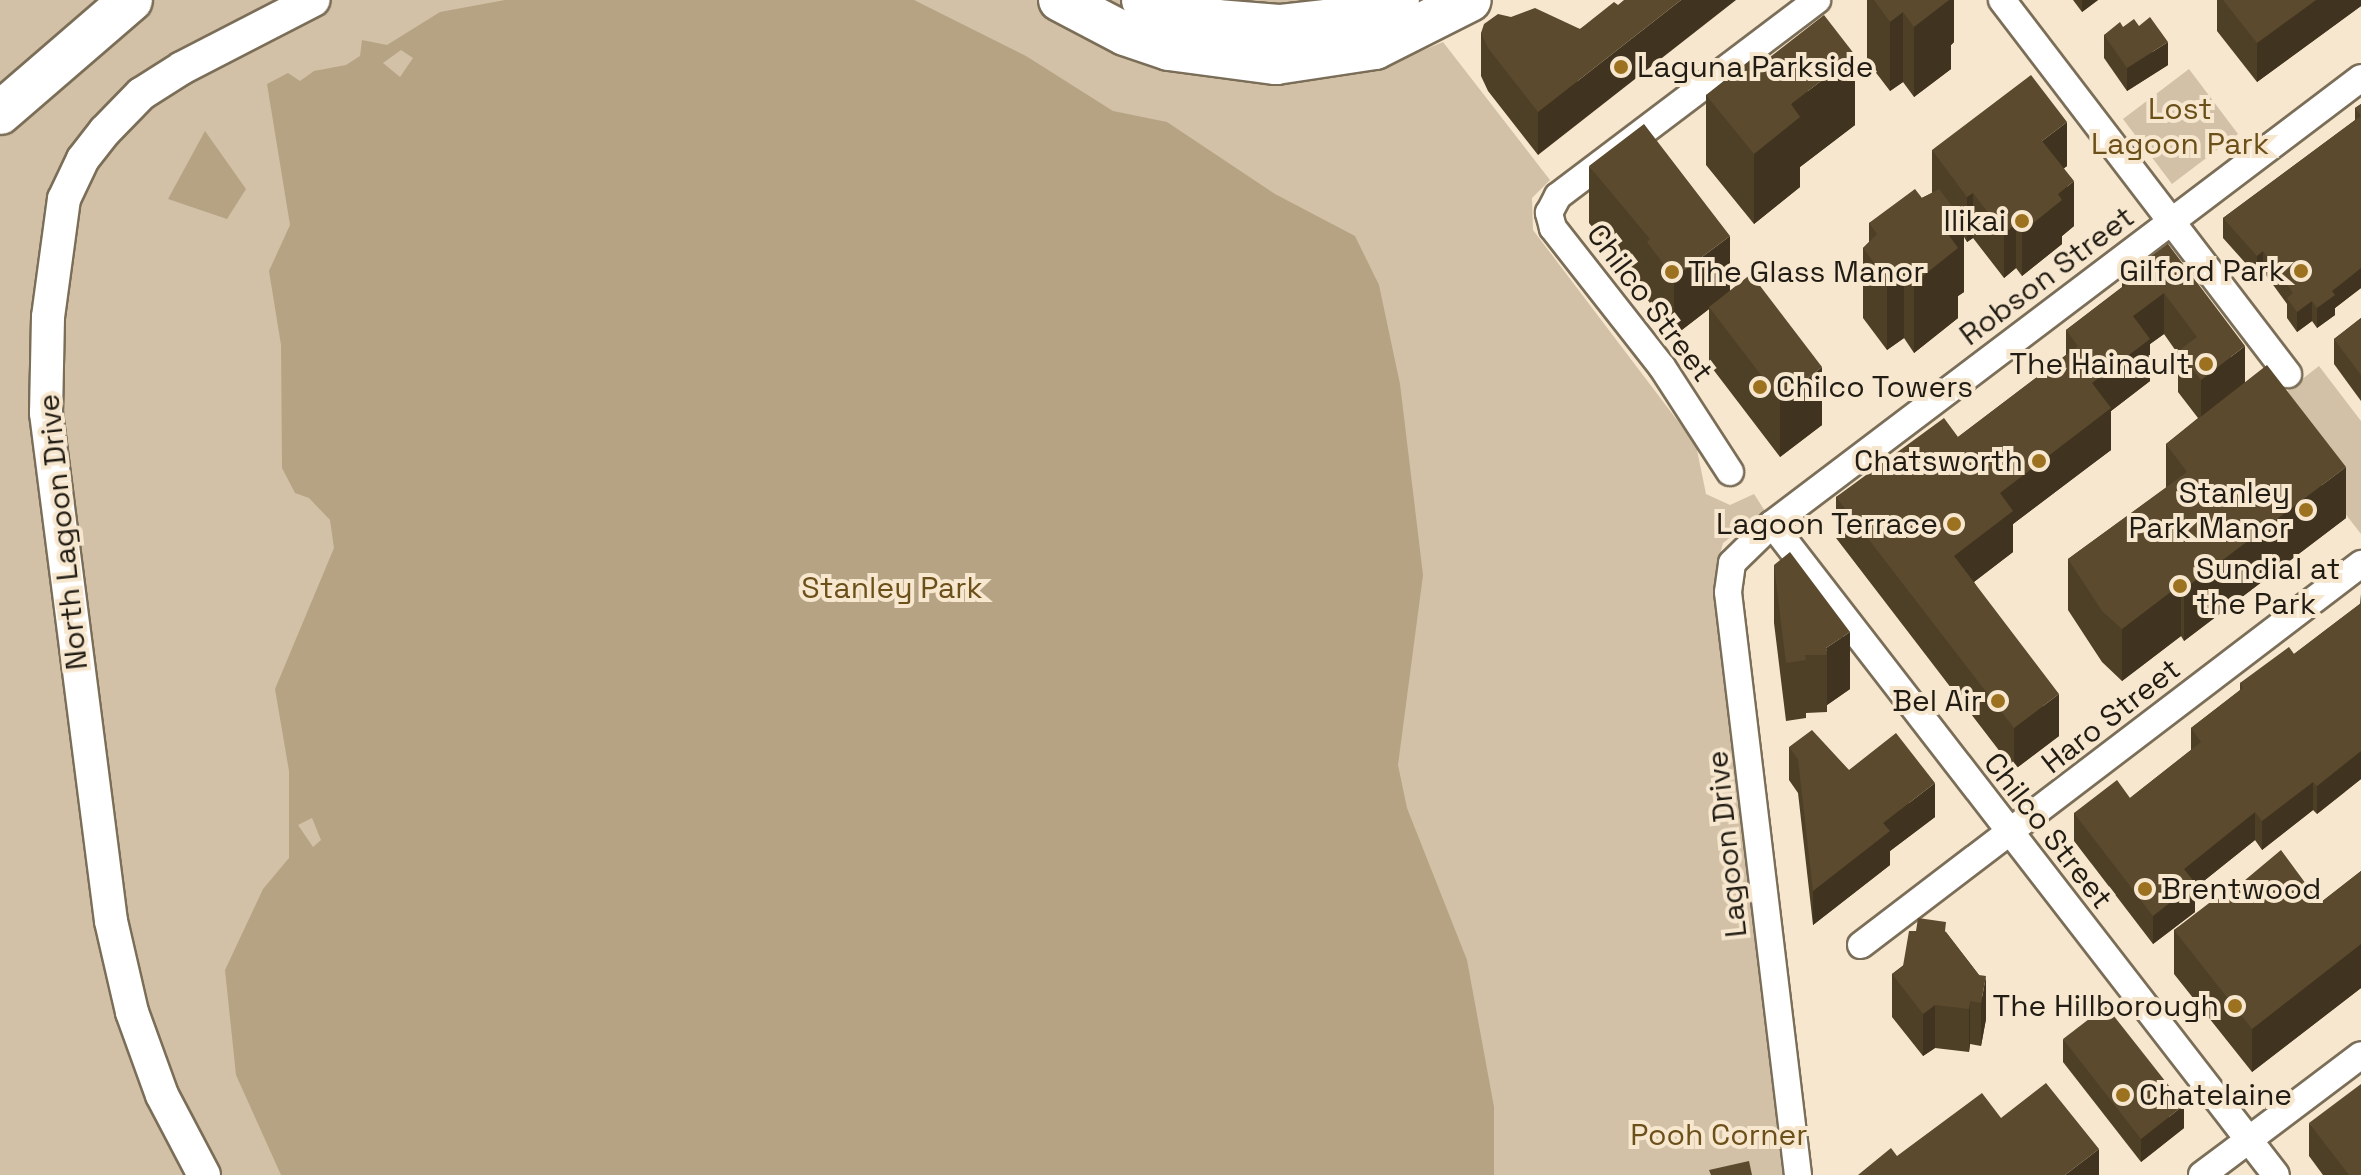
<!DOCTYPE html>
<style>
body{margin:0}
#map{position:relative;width:2361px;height:1175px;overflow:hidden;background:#f7e7cf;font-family:"Space Grotesk",sans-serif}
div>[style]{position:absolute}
.green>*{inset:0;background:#d2c1a6}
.water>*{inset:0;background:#b6a384}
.roads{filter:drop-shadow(2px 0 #7b6e58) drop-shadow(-2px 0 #7b6e58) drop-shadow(0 2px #7b6e58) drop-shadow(0 -2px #7b6e58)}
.minor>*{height:26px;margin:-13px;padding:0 13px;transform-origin:13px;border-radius:13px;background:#fff}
.tertiary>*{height:32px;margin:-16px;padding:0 16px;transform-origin:16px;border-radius:16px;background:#fff}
.trunk>*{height:42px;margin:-21px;padding:0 21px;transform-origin:21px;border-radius:21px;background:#fff}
.wall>*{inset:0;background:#4e4027}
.shaded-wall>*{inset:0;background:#403420}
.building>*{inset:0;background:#5b4a2d}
.dots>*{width:22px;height:22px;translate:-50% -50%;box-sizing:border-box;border:4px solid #f7e7cf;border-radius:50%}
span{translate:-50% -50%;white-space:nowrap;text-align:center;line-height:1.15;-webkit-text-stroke:8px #f7e7cf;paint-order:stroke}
.poi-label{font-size:30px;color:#221d14}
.left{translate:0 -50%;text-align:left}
.right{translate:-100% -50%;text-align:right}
.park-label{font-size:30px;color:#6c501a}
.street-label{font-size:30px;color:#221d14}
</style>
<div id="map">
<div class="green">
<div style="clip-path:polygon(0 0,1326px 0,1380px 68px,1443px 42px,1550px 180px,1532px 198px,1533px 230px,1696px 445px,1706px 494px,1730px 505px,1754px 494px,1765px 511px,1723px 543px,1715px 574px,1783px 1175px,0 1175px)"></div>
<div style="clip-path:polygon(2189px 69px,2238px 134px,2172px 184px,2123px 119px)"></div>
<div style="clip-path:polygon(2319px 366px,2361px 421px,2361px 534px,2264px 409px)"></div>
</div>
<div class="water">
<div style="clip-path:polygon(evenodd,505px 0,914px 0,1026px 56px,1113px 111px,1167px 122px,1275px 194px,1355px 236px,1379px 285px,1400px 384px,1423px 575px,1398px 765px,1407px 808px,1467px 960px,1494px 1107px,1494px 1175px,281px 1175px,236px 1075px,225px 970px,263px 889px,289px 858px,289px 771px,275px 689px,334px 548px,330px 520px,309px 498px,295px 493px,282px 468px,281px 345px,269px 271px,290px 225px,267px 84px,288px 73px,300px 81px,314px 71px,346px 65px,360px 56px,362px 40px,387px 45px,440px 12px,505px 0,401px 50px,413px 58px,400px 77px,383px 63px,401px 50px,505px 0,312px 818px,321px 840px,313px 847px,298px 825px,312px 818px)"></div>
<div style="clip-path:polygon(205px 131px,246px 189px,227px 219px,168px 199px)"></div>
</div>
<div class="roads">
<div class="minor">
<div style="left:2002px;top:0;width:471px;rotate:52.6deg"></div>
<div style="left:1730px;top:472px;width:125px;rotate:-122.9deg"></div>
<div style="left:1662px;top:367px;width:177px;rotate:-128.1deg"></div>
<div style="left:1553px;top:228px;width:16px;rotate:-105deg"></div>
<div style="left:1549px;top:213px;width:19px;rotate:-62deg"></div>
<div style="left:1558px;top:196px;width:325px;rotate:-37.1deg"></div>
<div style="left:1772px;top:524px;width:823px;rotate:52.25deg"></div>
<div style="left:1861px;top:945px;width:629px;rotate:-37.31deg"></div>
<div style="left:1798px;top:1175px;width:587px;rotate:-96.85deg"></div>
<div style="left:1728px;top:592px;width:29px;rotate:-82deg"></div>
<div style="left:1732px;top:563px;width:56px;rotate:-44.3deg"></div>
<div style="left:1772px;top:524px;width:739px;rotate:-37.13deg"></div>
<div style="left:2202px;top:1175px;width:199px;rotate:-37deg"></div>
</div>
<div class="tertiary">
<div style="left:204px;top:1175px;width:90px;rotate:-117.7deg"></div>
<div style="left:162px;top:1095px;width:88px;rotate:-109.9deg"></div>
<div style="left:132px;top:1012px;width:93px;rotate:-103deg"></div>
<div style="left:111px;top:921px;width:512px;rotate:-97.29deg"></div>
<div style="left:46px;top:413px;width:96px;rotate:-88.8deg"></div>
<div style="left:48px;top:317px;width:119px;rotate:-82.3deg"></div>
<div style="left:64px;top:199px;width:44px;rotate:-64.6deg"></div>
<div style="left:83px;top:159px;width:36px;rotate:-52deg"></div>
<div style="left:105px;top:131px;width:52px;rotate:-45.8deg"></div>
<div style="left:141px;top:94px;width:49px;rotate:-32.4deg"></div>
<div style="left:182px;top:68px;width:148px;rotate:-27.3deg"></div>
</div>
<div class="trunk">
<div style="left:1060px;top:0;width:73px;rotate:27.6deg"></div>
<div style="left:1125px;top:34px;width:46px;rotate:18.8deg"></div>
<div style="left:1169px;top:49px;width:108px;rotate:7.5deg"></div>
<div style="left:1276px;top:63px;width:100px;rotate:-8.6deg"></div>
<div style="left:1375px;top:48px;width:106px;rotate:-26.8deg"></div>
<div style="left:1143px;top:0;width:77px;rotate:15.8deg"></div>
<div style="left:1217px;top:21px;width:62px;rotate:4.6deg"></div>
<div style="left:1279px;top:26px;width:63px;rotate:-6.3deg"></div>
<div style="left:1342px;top:19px;width:59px;rotate:-18.7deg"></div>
<div style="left:0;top:113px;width:173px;rotate:-40.8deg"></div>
</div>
</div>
<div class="wall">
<div style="clip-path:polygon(1867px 0,1954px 0,1954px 42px,1951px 45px,1951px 69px,1914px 97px,1903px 82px,1890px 91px,1867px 61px)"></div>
<div style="clip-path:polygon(2073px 0,2098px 0,2082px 12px)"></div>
<div style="clip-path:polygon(2217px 0,2361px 0,2361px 6px,2257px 82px,2217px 31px)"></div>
<div style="clip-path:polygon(1618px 5px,1538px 155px,1488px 91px,1481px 76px,1481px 33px,1511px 17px,1580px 29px)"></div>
<div style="clip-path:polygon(2123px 27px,2168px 65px,2127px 91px,2104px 58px,2104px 35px)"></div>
<div style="clip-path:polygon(1765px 61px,1855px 125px,1800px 167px,1800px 187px,1754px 224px,1706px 165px,1706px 95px)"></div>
<div style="clip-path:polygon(2361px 104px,2361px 288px,2335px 308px,2335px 315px,2317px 328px,2312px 321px,2297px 332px,2287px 318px,2287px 304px,2263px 271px,2257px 276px,2223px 238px,2223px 218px,2355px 120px,2355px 108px)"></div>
<div style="clip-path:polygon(1932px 150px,2067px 166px,2064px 168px,2074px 226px,2062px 236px,2062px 244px,2022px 276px,2016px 268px,2004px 278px,1973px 238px,1967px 242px,1964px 237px,1964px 292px,1958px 296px,1958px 318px,1914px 353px,1904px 338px,1887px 350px,1863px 318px,1863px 248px,1869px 242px,1869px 223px,1932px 193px)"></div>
<div style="clip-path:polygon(1589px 166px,1730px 291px,1822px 425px,1780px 457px,1709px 364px,1709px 309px,1674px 336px,1647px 299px,1647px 292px,1589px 223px)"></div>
<div style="clip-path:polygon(2168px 244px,2245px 382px,2346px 518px,2184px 641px,2181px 636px,2122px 681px,2102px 662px,2068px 610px,2068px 559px,2166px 488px,2166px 444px,2198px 418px,2178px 392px,2178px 354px,2164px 334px,2150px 344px,2150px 381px,2111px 411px,2111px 450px,2013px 524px,2013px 552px,1974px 582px,2059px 736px,2014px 770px,1836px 538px,1836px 497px,1958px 437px,2066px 355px,2066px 330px,2122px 287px,2122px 278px)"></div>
<div style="clip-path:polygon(2361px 318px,2361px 401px,2334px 364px,2334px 339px)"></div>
<div style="clip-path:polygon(1774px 565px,1850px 689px,1827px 705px,1827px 712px,1806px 713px,1806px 718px,1786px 721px,1774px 623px)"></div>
<div style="clip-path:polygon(2361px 594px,2361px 779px,2317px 814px,2313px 810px,2262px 850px,2255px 840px,2195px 888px,2195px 912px,2153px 944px,2074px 841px,2074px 813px,2130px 798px,2191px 750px,2191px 728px,2240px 690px,2240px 683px,2294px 654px,2360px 604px)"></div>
<div style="clip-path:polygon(1789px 747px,1849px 770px,1935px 817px,1890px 851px,1890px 865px,1813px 925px,1798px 793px,1789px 780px)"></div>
<div style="clip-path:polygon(2361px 871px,2361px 988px,2252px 1072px,2174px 974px,2174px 930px,2220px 901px,2320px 903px)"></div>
<div style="clip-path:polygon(1946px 932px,1979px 975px,1986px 1019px,1981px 1046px,1970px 1044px,1969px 1052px,1935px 1048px,1923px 1056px,1892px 1017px,1892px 974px)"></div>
<div style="clip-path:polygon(2063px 1039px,2184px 1128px,2141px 1162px,2063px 1062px)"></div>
<div style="clip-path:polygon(2309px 1123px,2361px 1175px,2323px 1175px,2309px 1156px)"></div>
</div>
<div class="shaded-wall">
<div style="clip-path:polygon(1681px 0,1736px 0,1538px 155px,1538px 112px)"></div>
<div style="clip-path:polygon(1939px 0,1954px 0,1954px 42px,1951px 45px,1951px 69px,1914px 97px,1914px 27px)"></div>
<div style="clip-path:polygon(2082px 0,2098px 0,2082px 12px)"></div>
<div style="clip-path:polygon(2316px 0,2361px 0,2361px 6px,2257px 82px,2257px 43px)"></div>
<div style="clip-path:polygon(1903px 12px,1903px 82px,1890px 91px,1890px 22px)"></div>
<div style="clip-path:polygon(2168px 42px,2168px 65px,2127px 91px,2127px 68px)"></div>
<div style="clip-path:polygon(1855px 55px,1855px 125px,1800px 167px,1800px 187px,1754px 224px,1754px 154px,1791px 104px)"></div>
<div style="clip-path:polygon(2067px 122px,2067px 166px,2042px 185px,2042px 141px)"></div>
<div style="clip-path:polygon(2074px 181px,2074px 226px,2062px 236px,2062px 244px,2022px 276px,2022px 232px,2058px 194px)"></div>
<div style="clip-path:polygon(1973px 193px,1973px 238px,1967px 242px,1967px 197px)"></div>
<div style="clip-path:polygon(1964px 222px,1964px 292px,1958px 296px,1958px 318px,1914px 353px,1914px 283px,1948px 234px)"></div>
<div style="clip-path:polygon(2016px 224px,2016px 268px,2004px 278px,2004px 233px)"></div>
<div style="clip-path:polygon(1730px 236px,1730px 293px,1709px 307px,1709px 309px,1674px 336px,1674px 278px)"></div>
<div style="clip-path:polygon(2263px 251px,2263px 271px,2257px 276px,2257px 256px)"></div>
<div style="clip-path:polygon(2361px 268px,2361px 288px,2335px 308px,2335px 315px,2317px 328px,2317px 308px,2332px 291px)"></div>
<div style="clip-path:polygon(1904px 269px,1904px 338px,1887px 350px,1887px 280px)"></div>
<div style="clip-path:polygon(2164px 293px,2164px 334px,2150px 344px,2150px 381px,2111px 411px,2111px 450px,2013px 524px,2013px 552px,1954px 597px,1954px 556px,2000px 493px,2092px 383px,2133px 316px)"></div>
<div style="clip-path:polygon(2312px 301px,2312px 321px,2297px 332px,2297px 312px)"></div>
<div style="clip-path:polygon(2245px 346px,2245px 388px,2201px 422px,2201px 380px)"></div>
<div style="clip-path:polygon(1822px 367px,1822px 425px,1780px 457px,1780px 400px)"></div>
<div style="clip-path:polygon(2346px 467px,2346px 518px,2184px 641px,2184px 589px)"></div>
<div style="clip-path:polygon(2181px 584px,2181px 636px,2122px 681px,2122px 629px)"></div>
<div style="clip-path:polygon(1850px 632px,1850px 689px,1827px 705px,1827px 655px,1826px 648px)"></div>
<div style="clip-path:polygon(2059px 694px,2059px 736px,2014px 770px,2014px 728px)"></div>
<div style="clip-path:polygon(2361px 751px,2361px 779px,2317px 814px,2317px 786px)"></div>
<div style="clip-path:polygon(2313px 782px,2313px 810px,2262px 850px,2262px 821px)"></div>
<div style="clip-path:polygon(1935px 783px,1935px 817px,1890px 851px,1890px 865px,1813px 925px,1813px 891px,1883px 823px)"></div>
<div style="clip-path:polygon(2255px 812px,2255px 840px,2195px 888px,2195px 912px,2153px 944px,2153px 916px,2184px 869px)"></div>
<div style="clip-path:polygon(2361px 944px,2361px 988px,2252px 1072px,2252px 1029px)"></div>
<div style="clip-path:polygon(1986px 976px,1986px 1019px,1981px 1046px,1981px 1003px)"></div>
<div style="clip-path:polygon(1970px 1001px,1970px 1044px,1969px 1052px,1969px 1009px)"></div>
<div style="clip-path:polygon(1935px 1005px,1935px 1048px,1923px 1056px,1923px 1014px)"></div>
<div style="clip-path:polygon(2184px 1105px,2184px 1128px,2141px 1162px,2141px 1139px)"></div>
<div style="clip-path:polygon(2099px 1149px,2099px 1175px,2065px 1175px)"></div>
</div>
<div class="building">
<div style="clip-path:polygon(1624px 0,1681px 0,1538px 112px,1488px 48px,1481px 33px,1484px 24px,1498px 14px,1511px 17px,1535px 8px,1580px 29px,1614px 2px,1618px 5px)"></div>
<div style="clip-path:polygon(1874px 0,1949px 0,1914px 27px,1903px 12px,1890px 22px)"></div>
<div style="clip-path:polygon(2223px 0,2316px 0,2257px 43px)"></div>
<div style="clip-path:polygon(1824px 15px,1855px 55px,1791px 104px,1800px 117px,1754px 154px,1706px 95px,1759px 53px,1765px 61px)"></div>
<div style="clip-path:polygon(2150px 17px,2168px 42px,2127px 68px,2104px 35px,2120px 22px,2123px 27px,2134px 19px,2139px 26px)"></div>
<div style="clip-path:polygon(2031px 75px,2067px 122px,2042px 141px,2074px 181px,2058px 194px,2062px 200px,2022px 232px,2016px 224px,2004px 233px,1973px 193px,1967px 197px,1932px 150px)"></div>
<div style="clip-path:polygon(2361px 104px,2361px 268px,2332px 291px,2335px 295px,2317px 308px,2312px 301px,2297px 312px,2287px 298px,2293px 293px,2263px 251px,2257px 256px,2223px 218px,2361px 116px,2355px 108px)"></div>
<div style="clip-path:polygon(1644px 124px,1730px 236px,1674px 278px,1647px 242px,1650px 239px,1589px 166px)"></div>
<div style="clip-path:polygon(1915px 189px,1922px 198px,1939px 189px,1964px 222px,1948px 234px,1958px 248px,1914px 283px,1904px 269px,1887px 280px,1863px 248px,1877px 234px,1869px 223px)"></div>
<div style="clip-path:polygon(2168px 244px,2245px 346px,2201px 380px,2178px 351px,2197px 337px,2164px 293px,2133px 316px,2150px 339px,2092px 383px,2111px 408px,2000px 493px,2013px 511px,1954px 556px,2059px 694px,2014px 728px,1836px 497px,1944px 418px,1958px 437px,2078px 346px,2066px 330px,2127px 284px,2122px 278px)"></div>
<div style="clip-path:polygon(1751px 274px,1822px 367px,1780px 400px,1709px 307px)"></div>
<div style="clip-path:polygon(2361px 318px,2361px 375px,2334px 339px)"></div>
<div style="clip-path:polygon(2267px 365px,2346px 467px,2184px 589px,2181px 584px,2122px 629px,2102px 611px,2068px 559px,2187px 472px,2166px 444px)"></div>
<div style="clip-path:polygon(1790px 552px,1850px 632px,1826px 648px,1827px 655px,1805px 655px,1806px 660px,1786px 663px,1774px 565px)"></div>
<div style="clip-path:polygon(2361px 603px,2361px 751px,2317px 786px,2313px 782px,2262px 821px,2255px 812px,2184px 869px,2195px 883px,2153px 916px,2074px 813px,2117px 780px,2130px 798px,2201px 742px,2191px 728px,2243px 688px,2240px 683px,2289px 647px,2294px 654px)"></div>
<div style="clip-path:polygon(1812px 730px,1849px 770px,1896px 733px,1935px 783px,1883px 823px,1890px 831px,1813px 891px,1798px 759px,1789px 747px)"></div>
<div style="clip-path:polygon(2281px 850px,2320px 903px,2361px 871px,2361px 944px,2252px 1029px,2174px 930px,2217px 897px,2220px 901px)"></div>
<div style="clip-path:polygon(1918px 918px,1946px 922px,1945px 931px,1979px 975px,1986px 976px,1981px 1003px,1970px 1001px,1969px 1009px,1935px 1005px,1923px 1014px,1892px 974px,1903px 966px,1909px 931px,1916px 931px)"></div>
<div style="clip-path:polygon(2106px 1006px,2184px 1105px,2141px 1139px,2063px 1039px)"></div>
<div style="clip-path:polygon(2046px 1083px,2099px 1149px,2065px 1175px,1858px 1175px,1891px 1148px,1897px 1156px,1982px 1093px,2001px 1118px)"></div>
<div style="clip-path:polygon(2361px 1084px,2361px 1175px,2349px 1175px,2309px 1123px)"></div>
<div style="clip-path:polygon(1749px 1161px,1752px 1175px,1711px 1175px,1709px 1170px)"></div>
</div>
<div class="dots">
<div style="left:1621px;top:67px;background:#9c7221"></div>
<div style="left:2022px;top:221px;background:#9c7221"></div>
<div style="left:2301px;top:271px;background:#9c7221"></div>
<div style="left:1672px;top:272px;background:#9c7221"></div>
<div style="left:2206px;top:364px;background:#9c7221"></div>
<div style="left:1760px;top:387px;background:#9c7221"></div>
<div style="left:2039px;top:461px;background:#9c7221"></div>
<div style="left:2306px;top:510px;background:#9c7221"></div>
<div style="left:1954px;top:524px;background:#9c7221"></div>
<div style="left:2180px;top:586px;background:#9c7221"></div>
<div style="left:1998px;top:701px;background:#9c7221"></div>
<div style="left:2145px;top:889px;background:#9c7221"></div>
<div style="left:2235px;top:1006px;background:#9c7221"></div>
<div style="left:2123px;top:1095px;background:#9c7221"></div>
</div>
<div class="poi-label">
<span class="left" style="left:1637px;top:67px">Laguna Parkside</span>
<span class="right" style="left:2006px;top:221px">Ilikai</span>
<span class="right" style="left:2285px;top:271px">Gilford Park</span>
<span class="left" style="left:1688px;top:272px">The Glass Manor</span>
<span class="right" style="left:2190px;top:364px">The Hainault</span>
<span class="left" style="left:1776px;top:387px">Chilco Towers</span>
<span class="right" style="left:2023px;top:461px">Chatsworth</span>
<span class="right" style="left:2290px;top:510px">Stanley<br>Park Manor</span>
<span class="right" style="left:1938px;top:524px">Lagoon Terrace</span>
<span class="left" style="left:2196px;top:586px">Sundial at<br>the Park</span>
<span class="right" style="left:1982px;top:701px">Bel Air</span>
<span class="left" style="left:2161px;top:889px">Brentwood</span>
<span class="right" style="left:2219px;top:1006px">The Hillborough</span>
<span class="left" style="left:2139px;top:1095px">Chatelaine</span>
</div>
<div class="park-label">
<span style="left:2180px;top:126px">Lost<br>Lagoon Park</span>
<span style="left:892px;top:588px">Stanley Park</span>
<span style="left:1719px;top:1135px">Pooh Corner</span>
</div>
<div class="street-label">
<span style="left:2047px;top:276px;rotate:-37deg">Robson Street</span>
<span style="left:1650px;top:303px;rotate:53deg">Chilco Street</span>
<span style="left:63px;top:532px;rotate:-96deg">North Lagoon Drive</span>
<span style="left:2111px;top:716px;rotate:-38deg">Haro Street</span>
<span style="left:2048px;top:831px;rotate:52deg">Chilco Street</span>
<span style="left:1727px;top:844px;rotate:-96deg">Lagoon Drive</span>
</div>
</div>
